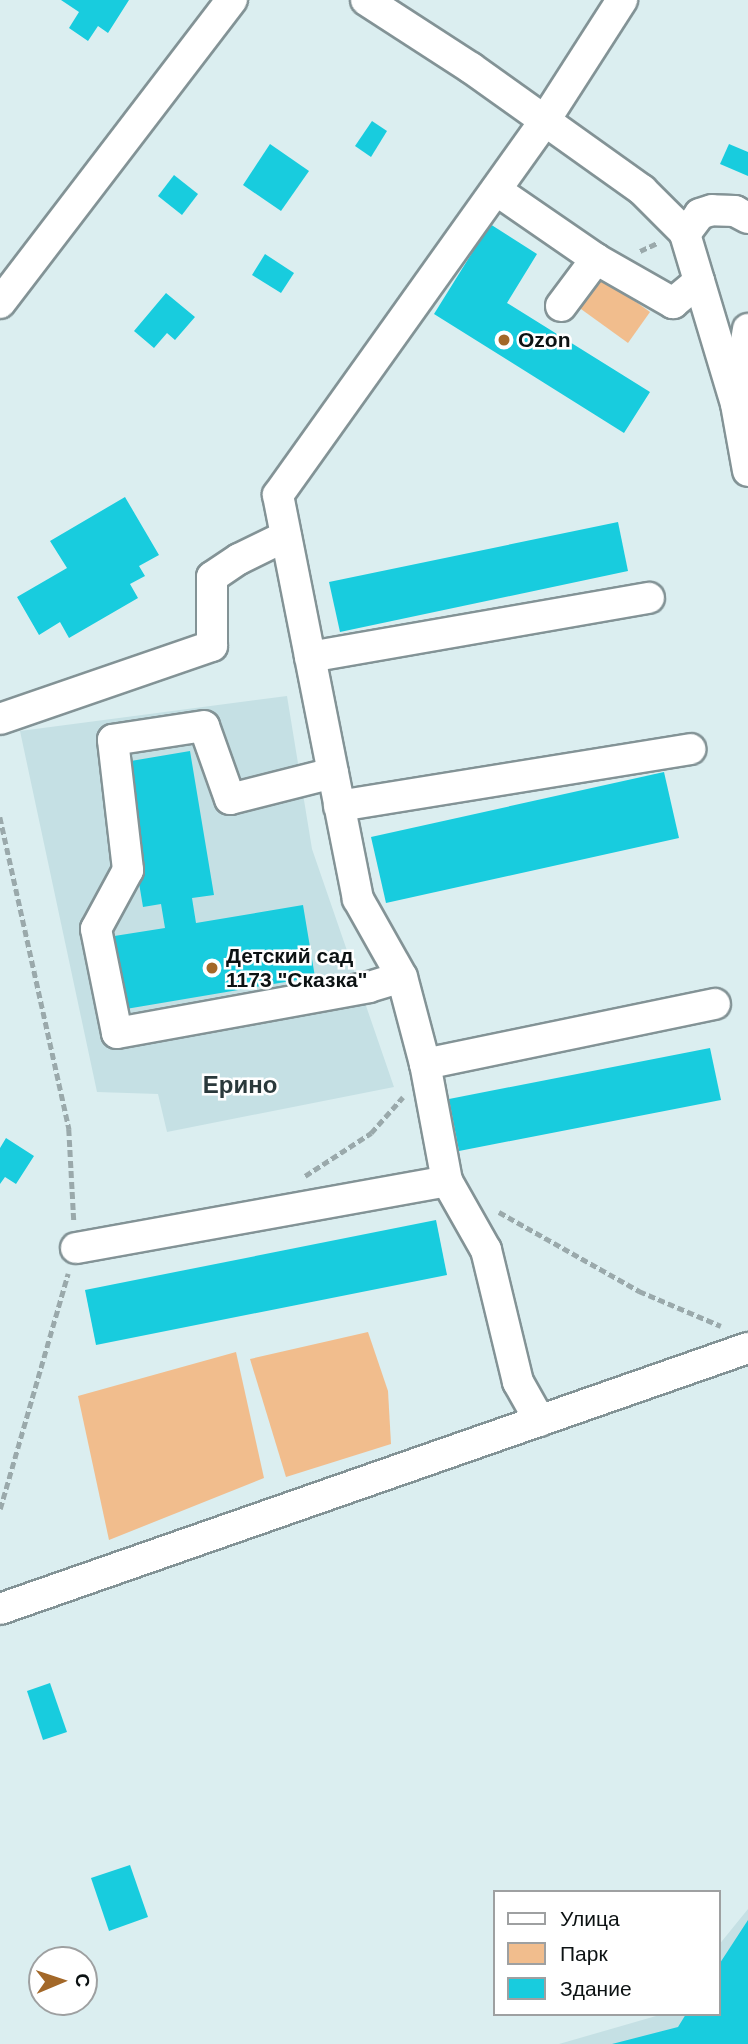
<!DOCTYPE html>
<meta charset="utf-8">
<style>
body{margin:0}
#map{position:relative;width:748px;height:2044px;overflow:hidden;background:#dbeef0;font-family:Arial,sans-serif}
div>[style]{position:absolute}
.built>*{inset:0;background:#c5e0e4}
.green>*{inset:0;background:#f1bd8d}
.building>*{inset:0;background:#18ccde}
.path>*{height:4.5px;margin-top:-2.25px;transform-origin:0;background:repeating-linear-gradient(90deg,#9aa9ab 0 7px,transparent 0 10.5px)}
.roads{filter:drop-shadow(2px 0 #839396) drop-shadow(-2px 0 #839396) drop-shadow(0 2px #839396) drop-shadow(0 -2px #839396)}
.minor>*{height:30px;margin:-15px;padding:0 15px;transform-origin:15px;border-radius:15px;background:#fff}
.dots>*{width:19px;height:19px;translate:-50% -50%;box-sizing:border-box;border:4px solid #fff;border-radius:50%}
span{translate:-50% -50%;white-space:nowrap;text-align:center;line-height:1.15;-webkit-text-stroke:5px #fff;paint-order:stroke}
.poi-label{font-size:21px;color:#0c1213;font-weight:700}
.left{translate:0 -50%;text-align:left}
.quarter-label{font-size:24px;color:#2a393b;font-weight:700}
.legend{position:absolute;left:493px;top:1890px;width:228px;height:126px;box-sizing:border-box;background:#fff;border:2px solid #9ea0a1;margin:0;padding:9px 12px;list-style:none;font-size:21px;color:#0c1213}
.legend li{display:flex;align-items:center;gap:14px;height:35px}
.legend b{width:35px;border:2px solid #9ea0a1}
.north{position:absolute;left:28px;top:1946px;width:70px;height:70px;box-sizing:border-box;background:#fff;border:2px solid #9ea0a1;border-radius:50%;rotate:88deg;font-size:19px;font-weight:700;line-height:28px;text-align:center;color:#0c1213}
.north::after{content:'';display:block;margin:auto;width:24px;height:32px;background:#a36829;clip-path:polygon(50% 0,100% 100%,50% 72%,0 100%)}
</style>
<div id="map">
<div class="built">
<div style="clip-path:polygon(287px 696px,312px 849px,394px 1087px,167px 1132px,158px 1094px,97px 1092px,20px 731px)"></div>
<div style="clip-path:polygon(748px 1909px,748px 2044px,559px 2044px,663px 2014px,718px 2014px,718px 1946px)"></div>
</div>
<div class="green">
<div style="clip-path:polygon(596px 273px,650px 312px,628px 343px,574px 304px)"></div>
<div style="clip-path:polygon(368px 1332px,388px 1391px,391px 1444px,286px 1477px,250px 1359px)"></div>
<div style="clip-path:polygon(236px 1352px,264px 1478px,109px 1540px,78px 1396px)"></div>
</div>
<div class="building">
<div style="clip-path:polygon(61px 0,129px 0,108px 33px,98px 26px,88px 41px,69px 28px,79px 12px)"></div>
<div style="clip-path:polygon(372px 121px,387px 131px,371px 157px,355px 146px)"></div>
<div style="clip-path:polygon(270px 144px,309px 171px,281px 211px,243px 185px)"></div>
<div style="clip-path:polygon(729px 144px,748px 152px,748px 176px,720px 164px)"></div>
<div style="clip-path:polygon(174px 175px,198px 194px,182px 215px,158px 196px)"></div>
<div style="clip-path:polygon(490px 224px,537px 254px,507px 303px,650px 392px,624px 433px,434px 314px)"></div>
<div style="clip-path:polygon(265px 254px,294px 273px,281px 293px,252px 275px)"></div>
<div style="clip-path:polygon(166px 293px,195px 317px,175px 340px,167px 333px,154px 348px,134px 331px)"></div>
<div style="clip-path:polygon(125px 497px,159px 555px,139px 566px,145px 576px,130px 584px,138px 598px,69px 638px,60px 622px,39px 635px,17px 597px,67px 568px,50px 541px)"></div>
<div style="clip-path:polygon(618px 522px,628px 571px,340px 632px,329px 582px)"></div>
<div style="clip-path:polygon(190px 751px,214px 895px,192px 898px,196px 923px,303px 905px,315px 977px,120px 1010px,108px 937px,165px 928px,161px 904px,143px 907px,119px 763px)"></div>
<div style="clip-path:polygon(664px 772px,679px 838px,386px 903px,371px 837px)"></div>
<div style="clip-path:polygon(710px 1048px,721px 1100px,459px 1151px,449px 1099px)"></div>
<div style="clip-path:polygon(6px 1138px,34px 1156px,16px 1184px,5px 1177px,0 1184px,0 1148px)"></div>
<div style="clip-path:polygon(436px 1220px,447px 1275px,96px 1345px,85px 1290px)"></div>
<div style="clip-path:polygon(50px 1683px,67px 1732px,43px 1740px,27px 1691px)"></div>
<div style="clip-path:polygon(130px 1865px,148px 1917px,109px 1931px,91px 1878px)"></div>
<div style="clip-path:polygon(748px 1920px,748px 2044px,612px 2044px,678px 2027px,686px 2014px,718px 2014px,718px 1966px)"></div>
</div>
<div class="path">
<div style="left:640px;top:251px;width:19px;rotate:-25deg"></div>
<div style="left:0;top:817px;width:320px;rotate:77.5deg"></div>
<div style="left:69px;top:1129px;width:92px;rotate:86.9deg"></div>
<div style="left:305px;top:1176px;width:79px;rotate:-33.1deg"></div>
<div style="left:371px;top:1133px;width:48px;rotate:-48.4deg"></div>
<div style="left:499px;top:1212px;width:161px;rotate:29.4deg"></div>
<div style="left:639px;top:1291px;width:89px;rotate:23.1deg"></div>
<div style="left:0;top:1509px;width:245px;rotate:-73.9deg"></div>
</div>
<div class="roads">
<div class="minor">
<div style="left:366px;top:0;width:125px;rotate:32.9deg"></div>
<div style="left:471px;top:68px;width:210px;rotate:35.5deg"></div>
<div style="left:642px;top:190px;width:59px;rotate:45deg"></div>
<div style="left:496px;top:190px;width:121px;rotate:34.6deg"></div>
<div style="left:748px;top:218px;width:15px;rotate:-152deg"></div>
<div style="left:735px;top:211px;width:23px;rotate:-178deg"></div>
<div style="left:712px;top:210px;width:13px;rotate:162deg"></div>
<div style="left:700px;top:214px;width:25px;rotate:127deg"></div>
<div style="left:685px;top:234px;width:177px;rotate:73.3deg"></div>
<div style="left:736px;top:404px;width:68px;rotate:79.8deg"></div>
<div style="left:0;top:303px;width:382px;rotate:-52.6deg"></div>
<div style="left:561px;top:306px;width:59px;rotate:-53.3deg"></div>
<div style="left:596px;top:259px;width:89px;rotate:29.7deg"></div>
<div style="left:673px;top:303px;width:34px;rotate:-40deg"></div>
<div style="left:737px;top:393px;width:65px;rotate:-80.2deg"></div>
<div style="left:310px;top:657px;width:344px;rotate:-9.9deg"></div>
<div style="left:0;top:719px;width:224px;rotate:-19deg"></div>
<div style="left:212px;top:646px;width:69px;rotate:-90deg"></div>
<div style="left:212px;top:577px;width:32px;rotate:-34deg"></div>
<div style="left:239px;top:559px;width:52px;rotate:-26.1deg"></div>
<div style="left:333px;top:773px;width:106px;rotate:165.8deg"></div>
<div style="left:230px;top:799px;width:77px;rotate:-109.6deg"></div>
<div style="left:204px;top:726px;width:92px;rotate:171.3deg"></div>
<div style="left:113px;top:740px;width:131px;rotate:83.4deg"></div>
<div style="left:128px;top:870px;width:67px;rotate:118.5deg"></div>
<div style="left:96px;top:929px;width:106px;rotate:78.6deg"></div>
<div style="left:117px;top:1033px;width:256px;rotate:-10.3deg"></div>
<div style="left:369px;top:987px;width:34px;rotate:-17deg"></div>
<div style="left:339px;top:806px;width:356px;rotate:-9.2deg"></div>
<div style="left:425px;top:1064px;width:296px;rotate:-11.7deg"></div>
<div style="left:76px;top:1248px;width:377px;rotate:-10.2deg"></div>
<div style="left:540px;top:1421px;width:45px;rotate:-119.4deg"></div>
<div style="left:518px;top:1382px;width:136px;rotate:-103.6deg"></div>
<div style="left:486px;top:1250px;width:79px;rotate:-119.5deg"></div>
<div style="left:447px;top:1181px;width:119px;rotate:-100.6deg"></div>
<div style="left:425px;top:1064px;width:90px;rotate:-104.8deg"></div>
<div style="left:402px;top:977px;width:90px;rotate:-119.4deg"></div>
<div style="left:358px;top:899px;width:412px;rotate:-101.2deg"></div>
<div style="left:278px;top:495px;width:460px;rotate:-54.5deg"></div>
<div style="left:545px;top:120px;width:143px;rotate:-57.3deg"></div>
<div style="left:0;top:1609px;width:792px;rotate:-19.24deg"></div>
</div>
</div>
<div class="dots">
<div style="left:504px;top:340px;background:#a36829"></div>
<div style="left:212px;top:968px;background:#a36829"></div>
</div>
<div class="poi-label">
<span class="left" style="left:518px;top:340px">Ozon</span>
<span class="left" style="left:226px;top:968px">Детский сад<br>1173 "Сказка"</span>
</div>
<div class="quarter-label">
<span style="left:240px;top:1085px">Ерино</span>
</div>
<ul class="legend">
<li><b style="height:9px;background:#fff"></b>Улица</li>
<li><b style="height:19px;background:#f1bd8d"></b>Парк</li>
<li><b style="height:19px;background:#18ccde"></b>Здание</li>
</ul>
<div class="north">С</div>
</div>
